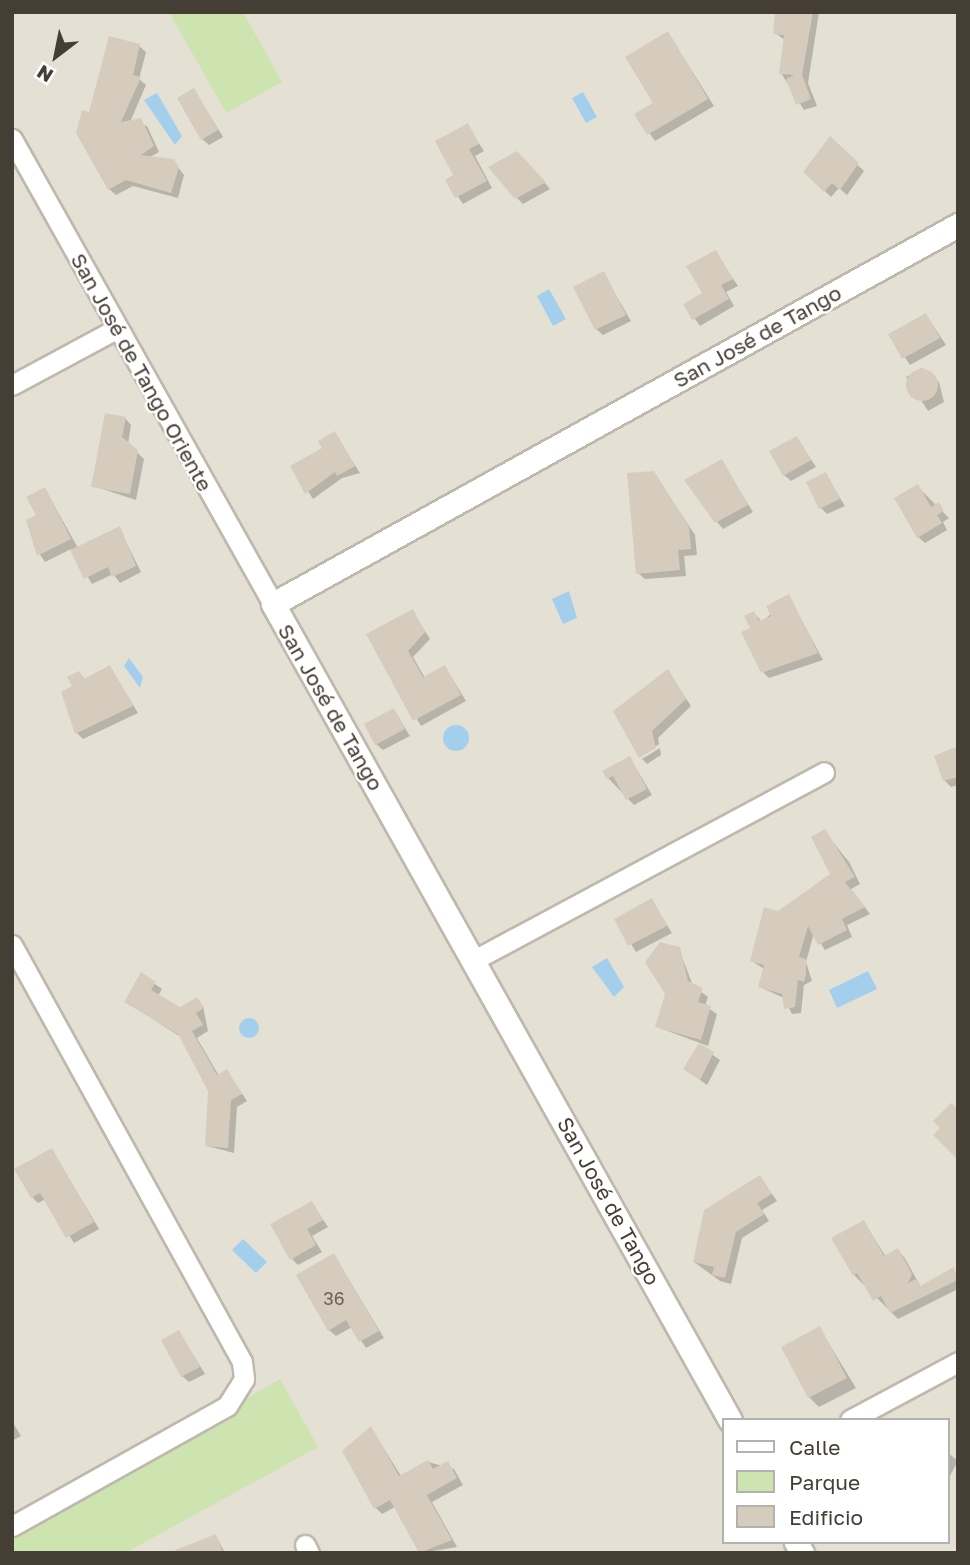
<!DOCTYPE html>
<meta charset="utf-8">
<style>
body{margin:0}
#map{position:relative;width:970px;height:1565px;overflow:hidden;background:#f2eee5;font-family:"Golos Text",sans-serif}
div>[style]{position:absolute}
.residential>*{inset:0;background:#e5e0d4}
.green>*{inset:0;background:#cde4b0}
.water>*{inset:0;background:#a4cfec}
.round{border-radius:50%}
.shadow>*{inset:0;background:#0003}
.building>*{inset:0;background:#d6ccbe}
.roads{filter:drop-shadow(2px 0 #bfb8ac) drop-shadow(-2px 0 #bfb8ac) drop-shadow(0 2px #bfb8ac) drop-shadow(0 -2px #bfb8ac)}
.minor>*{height:19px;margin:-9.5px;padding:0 9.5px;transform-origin:9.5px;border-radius:9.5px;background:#fff}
.tertiary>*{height:23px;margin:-11.5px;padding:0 11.5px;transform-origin:11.5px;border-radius:11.5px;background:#fff}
span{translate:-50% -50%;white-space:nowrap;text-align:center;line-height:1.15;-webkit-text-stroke:5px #fff;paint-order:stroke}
.number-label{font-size:18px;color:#686257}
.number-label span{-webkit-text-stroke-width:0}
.street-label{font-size:21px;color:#443e35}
.frame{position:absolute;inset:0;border:14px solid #443e35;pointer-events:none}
.legend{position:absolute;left:722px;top:1418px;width:228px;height:126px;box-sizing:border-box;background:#fff;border:2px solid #b4b2ae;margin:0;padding:9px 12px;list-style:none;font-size:21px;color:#443e35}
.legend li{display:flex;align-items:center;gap:14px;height:35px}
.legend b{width:35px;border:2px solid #b4b2ae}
.north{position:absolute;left:21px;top:21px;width:70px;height:70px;-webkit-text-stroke:5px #fff;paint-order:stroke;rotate:212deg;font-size:19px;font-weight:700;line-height:28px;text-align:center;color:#443e35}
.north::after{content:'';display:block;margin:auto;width:24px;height:32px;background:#443e35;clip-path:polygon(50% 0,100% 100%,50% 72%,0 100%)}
</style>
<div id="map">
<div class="residential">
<div style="clip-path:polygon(evenodd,12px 12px,958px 12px,958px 1553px,12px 1553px,12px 12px,723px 1420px,947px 1420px,947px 1542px,723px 1542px,723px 1420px)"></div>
</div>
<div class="green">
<div style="clip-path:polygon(169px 12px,243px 12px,282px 82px,226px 113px)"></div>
<div style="clip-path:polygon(280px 1379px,318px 1447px,125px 1553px,12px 1553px,12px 1535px)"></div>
</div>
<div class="water">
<div style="clip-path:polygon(583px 92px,597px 117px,586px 123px,572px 98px)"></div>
<div style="clip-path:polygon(157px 93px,182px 136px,175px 145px,144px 100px)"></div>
<div style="clip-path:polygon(549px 289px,566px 319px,553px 326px,537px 296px)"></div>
<div style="clip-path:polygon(569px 591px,577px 618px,563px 624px,552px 599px)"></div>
<div style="clip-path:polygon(129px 658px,143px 677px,140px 688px,124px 666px)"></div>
<div class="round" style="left:443px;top:725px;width:26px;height:26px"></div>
<div style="clip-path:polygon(607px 958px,624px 987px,614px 997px,592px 967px)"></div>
<div style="clip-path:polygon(868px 971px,877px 989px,837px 1008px,829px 990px)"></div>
<div class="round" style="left:239px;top:1018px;width:20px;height:20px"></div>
<div style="clip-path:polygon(243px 1239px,267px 1262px,256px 1273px,232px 1250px)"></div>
</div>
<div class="shadow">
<div style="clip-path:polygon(790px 12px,819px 12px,808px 83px,817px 106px,804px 110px,781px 73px,785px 40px,775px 33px)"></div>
<div style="clip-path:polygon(668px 33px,714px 106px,655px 141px,637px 115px,655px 104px)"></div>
<div style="clip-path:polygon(139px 46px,146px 52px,139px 79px,146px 85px,130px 122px,147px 126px,159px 152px,150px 157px,173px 161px,184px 175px,178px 198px,133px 186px,116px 195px,109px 189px,91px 114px)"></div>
<div style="clip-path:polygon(194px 90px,223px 137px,209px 145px,202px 139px)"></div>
<div style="clip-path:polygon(467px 125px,484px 151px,475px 156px,492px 188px,463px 204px,447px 181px,456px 176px)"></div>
<div style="clip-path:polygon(830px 139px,864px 171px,847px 195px,839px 188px,831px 197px,805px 172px)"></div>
<div style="clip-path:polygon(524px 159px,550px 189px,523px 204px,517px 198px)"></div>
<div style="clip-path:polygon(715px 252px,738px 286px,726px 292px,734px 306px,700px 326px,685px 305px,704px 294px)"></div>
<div style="clip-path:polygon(603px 273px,631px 321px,603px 335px,596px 329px)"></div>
<div style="clip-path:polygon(926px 315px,946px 345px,910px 365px,890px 335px)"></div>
<div style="clip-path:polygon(922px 368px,939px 382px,944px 402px,928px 411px,906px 377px)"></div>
<div style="clip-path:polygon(125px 418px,131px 425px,128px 444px,144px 459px,136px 500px,93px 486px)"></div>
<div style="clip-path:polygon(334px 433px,360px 473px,342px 478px,313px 499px,292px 467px,324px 449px)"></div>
<div style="clip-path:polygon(797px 438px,816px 467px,791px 481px,784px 475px)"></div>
<div style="clip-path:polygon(721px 461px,753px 512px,723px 529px,717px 522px)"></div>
<div style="clip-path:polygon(654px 473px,695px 535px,697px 555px,684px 556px,686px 576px,645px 579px,638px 573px)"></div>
<div style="clip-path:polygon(826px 475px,845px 506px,827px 514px,821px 508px)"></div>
<div style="clip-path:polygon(918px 487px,949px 518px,943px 522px,947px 530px,925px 543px,918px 537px)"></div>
<div style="clip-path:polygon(45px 489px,78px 548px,119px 528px,141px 572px,120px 583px,113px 574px,92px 584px,71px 549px,45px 562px,33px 544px)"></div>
<div style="clip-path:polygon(789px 597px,823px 660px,769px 678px,763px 672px,754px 613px,762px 622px)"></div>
<div style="clip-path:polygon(412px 611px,430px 639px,413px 657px,425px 678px,445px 667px,466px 701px,421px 726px,368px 635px)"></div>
<div style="clip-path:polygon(110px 667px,138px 713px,83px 739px,77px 733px,79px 673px,86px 680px)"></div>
<div style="clip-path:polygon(668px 671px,691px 706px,658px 738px,659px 744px,640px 756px)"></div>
<div style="clip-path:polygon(394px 710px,410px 736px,383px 750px,376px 744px)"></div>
<div style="clip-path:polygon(958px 747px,958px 785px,951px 787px,944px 780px)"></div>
<div style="clip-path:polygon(660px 748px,661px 755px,647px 764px,642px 759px)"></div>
<div style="clip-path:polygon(630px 758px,652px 795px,634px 805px,608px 778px)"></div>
<div style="clip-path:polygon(825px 832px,849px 862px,860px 884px,851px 889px,870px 914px,847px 925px,852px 937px,825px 950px,814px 933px,806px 962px,812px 981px,804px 985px,801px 1013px,792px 1014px,784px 998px,760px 987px,764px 969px,752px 961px,778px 913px,833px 875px)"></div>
<div style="clip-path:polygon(652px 901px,672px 933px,636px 952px,616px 919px)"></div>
<div style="clip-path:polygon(679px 949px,693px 986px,708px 997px,705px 1006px,717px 1014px,708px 1046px,657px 1027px)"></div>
<div style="clip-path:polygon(142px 975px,162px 989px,158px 996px,180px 1009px,197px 1000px,203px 1006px,208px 1031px,197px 1038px,219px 1076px,227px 1071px,247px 1101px,237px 1107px,234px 1153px,207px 1146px,210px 1091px,181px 1037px,126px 1002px)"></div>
<div style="clip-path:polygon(700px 1046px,720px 1060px,707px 1085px,685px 1069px)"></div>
<div style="clip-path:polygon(52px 1150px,99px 1229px,74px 1243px,46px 1199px,38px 1203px,32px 1197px)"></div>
<div style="clip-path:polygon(760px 1177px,777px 1201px,762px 1210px,769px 1221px,742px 1238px,731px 1284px,720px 1281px,694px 1262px)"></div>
<div style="clip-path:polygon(312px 1203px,328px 1227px,312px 1236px,322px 1252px,298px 1265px,292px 1259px)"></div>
<div style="clip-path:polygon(864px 1222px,886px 1257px,897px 1250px,904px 1257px,921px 1287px,953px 1269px,958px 1289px,898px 1319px,854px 1275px)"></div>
<div style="clip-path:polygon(334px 1255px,384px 1338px,366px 1348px,352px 1327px,336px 1336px,329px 1330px)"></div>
<div style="clip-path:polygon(820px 1329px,856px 1388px,819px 1407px,809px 1397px)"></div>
<div style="clip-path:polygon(179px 1332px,205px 1374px,189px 1382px,182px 1376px)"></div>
<div style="clip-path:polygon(12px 1421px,21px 1436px,12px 1441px)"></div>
<div style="clip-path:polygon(371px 1428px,401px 1476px,428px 1462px,454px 1469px,463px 1485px,432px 1502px,457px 1547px,421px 1553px,395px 1507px,382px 1514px,376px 1508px)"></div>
<div style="clip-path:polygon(947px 1452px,958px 1461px,947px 1481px)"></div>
<div style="clip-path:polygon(216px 1536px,225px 1553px,178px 1553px)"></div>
</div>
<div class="building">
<div style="clip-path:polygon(813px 12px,802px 75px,811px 99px,796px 105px,786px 79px,794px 75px,779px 74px,784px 35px,773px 34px,775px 13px)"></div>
<div style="clip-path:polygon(668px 31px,708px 99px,647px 135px,634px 114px,653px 103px,625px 57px)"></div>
<div style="clip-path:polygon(109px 36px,140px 44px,133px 75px,141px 77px,121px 122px,141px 118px,154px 146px,141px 155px,174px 159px,179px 167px,171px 193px,126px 180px,108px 190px,76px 133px,82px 110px,89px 112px)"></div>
<div style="clip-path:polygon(194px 88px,218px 130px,201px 140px,177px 98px)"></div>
<div style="clip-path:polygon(468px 123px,479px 144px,469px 149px,487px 181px,455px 198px,445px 180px,453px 175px,435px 141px)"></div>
<div style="clip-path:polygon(830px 136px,859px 163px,840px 190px,832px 183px,824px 192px,803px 172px)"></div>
<div style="clip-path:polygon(517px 151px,546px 182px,515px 199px,488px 167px)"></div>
<div style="clip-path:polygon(716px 250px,733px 279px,721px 285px,729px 299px,692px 320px,683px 304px,702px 293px,686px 266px)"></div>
<div style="clip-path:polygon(604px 271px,626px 315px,595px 330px,573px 287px)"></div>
<div style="clip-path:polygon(926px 313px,940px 338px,902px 359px,888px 334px)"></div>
<div class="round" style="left:906px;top:369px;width:32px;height:32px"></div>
<div style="clip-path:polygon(105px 413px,126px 417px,122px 437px,138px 450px,130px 494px,91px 487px)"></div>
<div style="clip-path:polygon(335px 431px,355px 466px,337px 476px,335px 472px,305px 494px,290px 466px,322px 448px,318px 441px)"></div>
<div style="clip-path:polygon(797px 436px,811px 460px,783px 476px,769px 451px)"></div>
<div style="clip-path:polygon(722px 459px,748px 505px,715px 523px,684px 480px)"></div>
<div style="clip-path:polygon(654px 471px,689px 527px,691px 549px,678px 550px,680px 570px,636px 574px,627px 473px)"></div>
<div style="clip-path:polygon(826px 472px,840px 499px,819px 509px,806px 482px)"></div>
<div style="clip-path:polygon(918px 484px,931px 507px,939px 502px,944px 511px,937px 515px,942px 523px,917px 538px,894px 498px)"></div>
<div style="clip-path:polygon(45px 487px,71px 539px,37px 556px,26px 520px,36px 515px,26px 497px)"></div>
<div style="clip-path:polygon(120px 526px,136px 566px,112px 577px,108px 567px,84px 579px,70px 550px)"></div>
<div style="clip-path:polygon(789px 594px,818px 653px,761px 673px,741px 632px,750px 628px,744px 616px,754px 611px,759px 621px,771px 616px,766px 606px)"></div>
<div style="clip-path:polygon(413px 609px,425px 632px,408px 651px,423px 677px,445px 665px,461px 695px,413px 721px,366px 634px)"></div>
<div style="clip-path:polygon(110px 665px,133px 706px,75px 734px,61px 692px,72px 686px,67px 677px,79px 671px,84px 679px)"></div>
<div style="clip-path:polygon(668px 669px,686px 699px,652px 731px,656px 748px,639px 758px,613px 711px)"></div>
<div style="clip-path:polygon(394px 708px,405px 729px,375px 745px,364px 724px)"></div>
<div style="clip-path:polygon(958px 746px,958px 777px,943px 781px,934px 756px)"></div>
<div style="clip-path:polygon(630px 756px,647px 789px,626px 800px,613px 776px,607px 779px,602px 771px)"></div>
<div style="clip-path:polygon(825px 829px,855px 877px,845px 882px,865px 907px,842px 919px,847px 930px,818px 945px,808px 926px,799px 957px,806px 959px,806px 974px,804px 982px,798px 980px,795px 1007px,784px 1009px,782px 994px,758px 987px,764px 965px,750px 961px,764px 907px,778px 911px,830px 874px,811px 837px)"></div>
<div style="clip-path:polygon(652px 898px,667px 926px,628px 946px,614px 919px)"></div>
<div style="clip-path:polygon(660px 942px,680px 947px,688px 981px,703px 988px,698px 1002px,711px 1006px,701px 1040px,655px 1027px,665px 994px,645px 962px)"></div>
<div style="clip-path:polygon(141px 972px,156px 982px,151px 990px,180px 1007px,197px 997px,204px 1008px,196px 1013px,203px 1025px,192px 1031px,217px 1075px,227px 1069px,242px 1094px,231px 1100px,228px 1148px,205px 1146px,208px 1091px,178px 1034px,124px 1002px)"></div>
<div style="clip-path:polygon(699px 1043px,714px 1052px,700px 1080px,683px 1069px)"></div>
<div style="clip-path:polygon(951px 1103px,958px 1109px,958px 1160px,933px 1135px,940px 1128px,933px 1121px)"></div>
<div style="clip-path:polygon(52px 1148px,94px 1222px,66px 1238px,40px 1193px,31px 1198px,14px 1169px)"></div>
<div style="clip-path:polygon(760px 1175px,772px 1194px,757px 1203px,764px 1214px,736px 1232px,725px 1278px,712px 1275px,714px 1267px,693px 1262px,704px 1210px)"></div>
<div style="clip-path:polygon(312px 1201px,323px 1220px,307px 1229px,316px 1245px,290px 1260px,270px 1224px)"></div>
<div style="clip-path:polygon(864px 1220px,884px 1256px,898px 1248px,912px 1274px,908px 1283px,916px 1279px,920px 1286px,954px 1267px,958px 1280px,890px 1313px,881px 1296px,873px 1301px,857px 1273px,853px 1276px,831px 1238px)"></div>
<div style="clip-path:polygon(334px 1253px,379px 1331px,359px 1342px,346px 1320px,328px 1331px,296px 1275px)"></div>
<div style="clip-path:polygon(820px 1326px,847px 1378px,808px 1398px,781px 1347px)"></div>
<div style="clip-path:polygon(179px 1330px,200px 1367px,181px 1377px,161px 1340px)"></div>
<div style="clip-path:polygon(371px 1426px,399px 1476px,428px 1460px,433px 1469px,448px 1461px,457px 1478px,427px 1495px,452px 1540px,419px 1553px,390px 1500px,374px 1509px,342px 1451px)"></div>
<div style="clip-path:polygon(216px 1534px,223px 1553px,176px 1553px,175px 1550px)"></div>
</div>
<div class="roads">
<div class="minor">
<div style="left:12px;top:139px;width:533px;rotate:60.69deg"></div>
<div style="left:12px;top:385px;width:120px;rotate:-28.3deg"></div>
<div style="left:12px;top:945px;width:476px;rotate:61.1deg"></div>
<div style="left:242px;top:1362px;width:17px;rotate:83deg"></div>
<div style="left:244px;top:1379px;width:32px;rotate:122deg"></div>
<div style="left:227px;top:1406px;width:246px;rotate:150.8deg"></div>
<div style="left:474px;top:960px;width:397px;rotate:-28.2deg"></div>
<div style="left:850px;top:1420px;width:123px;rotate:-28.2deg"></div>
<div style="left:305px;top:1545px;width:9px;rotate:63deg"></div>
</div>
<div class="tertiary">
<div style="left:730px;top:1420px;width:935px;rotate:-119.25deg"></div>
<div style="left:273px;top:604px;width:783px;rotate:-28.96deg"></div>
<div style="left:796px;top:1542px;width:13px;rotate:61deg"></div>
</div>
</div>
<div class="number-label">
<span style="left:334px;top:1298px">36</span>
</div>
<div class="street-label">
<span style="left:757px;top:336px;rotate:-29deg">San José de Tango</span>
<span style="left:142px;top:372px;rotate:61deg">San José de Tango Oriente</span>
<span style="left:331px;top:707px;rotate:60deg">San José de Tango</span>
<span style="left:609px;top:1201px;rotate:61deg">San José de Tango</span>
</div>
<div class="frame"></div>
<ul class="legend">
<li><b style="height:9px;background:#fff"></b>Calle</li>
<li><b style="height:19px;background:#cde4b0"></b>Parque</li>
<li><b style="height:19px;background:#d6ccbe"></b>Edificio</li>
</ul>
<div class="north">N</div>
</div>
